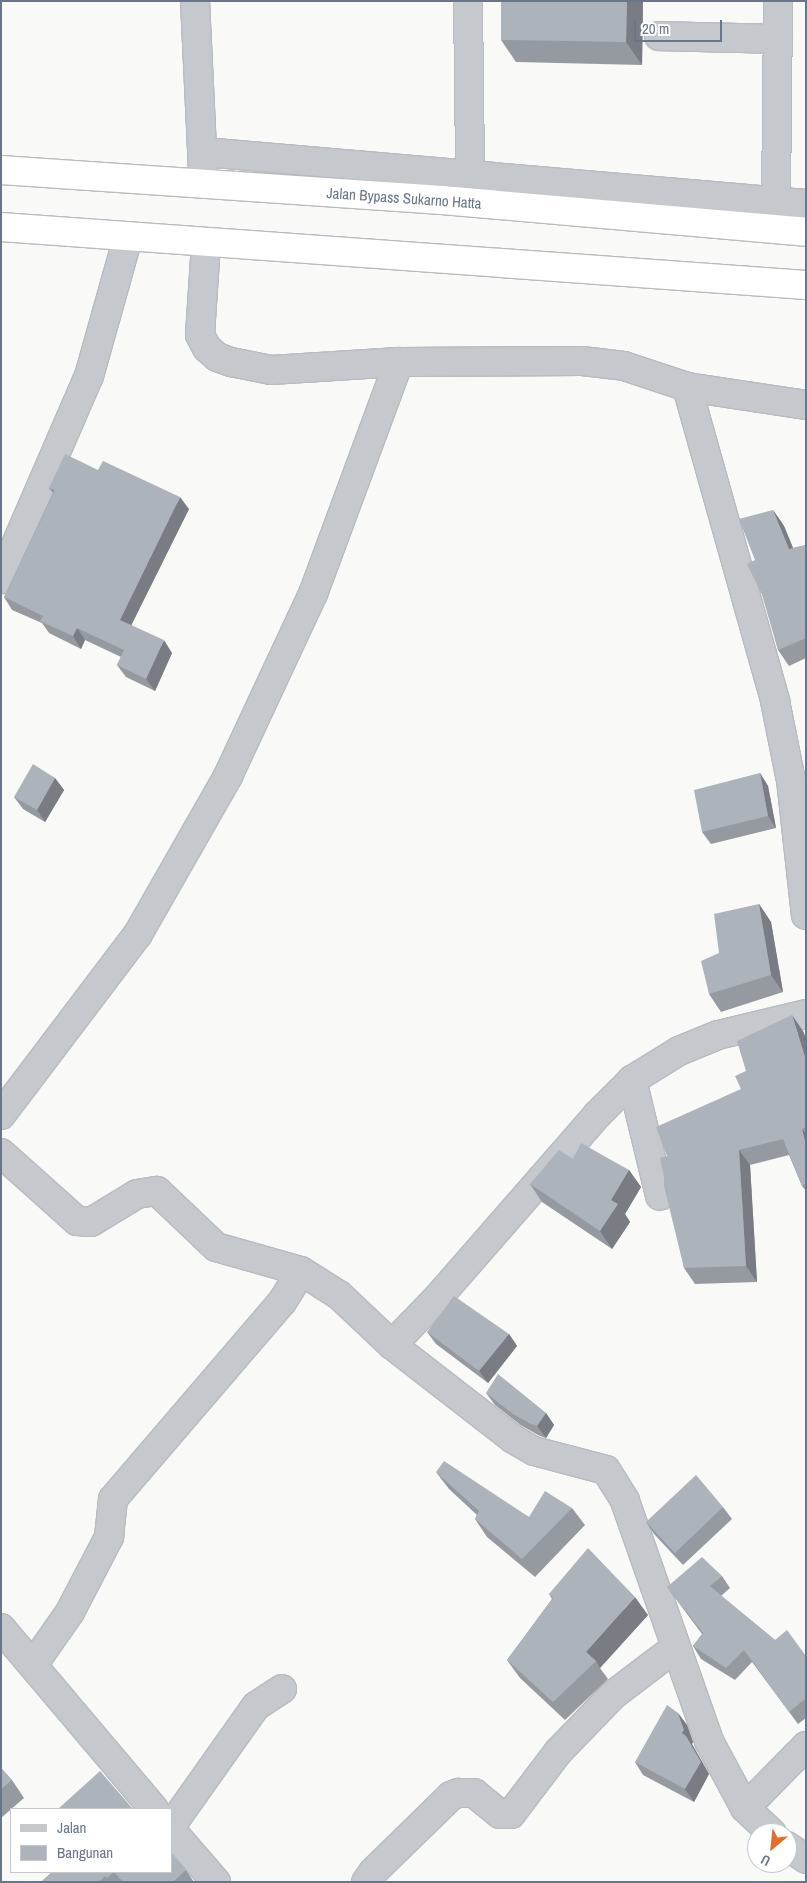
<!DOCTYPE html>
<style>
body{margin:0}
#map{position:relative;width:807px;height:1883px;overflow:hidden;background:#f9faf7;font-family:"Archivo Narrow",sans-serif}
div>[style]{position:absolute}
.roads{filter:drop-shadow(1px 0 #b8bbbf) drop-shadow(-1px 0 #b8bbbf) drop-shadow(0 1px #b8bbbf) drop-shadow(0 -1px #b8bbbf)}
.minor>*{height:28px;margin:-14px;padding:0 14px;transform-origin:14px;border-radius:14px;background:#c5c8cd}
.highway>*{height:28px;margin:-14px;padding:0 14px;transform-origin:14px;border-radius:14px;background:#fff}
.wall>*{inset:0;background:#959aa1}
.shaded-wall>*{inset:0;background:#797d83}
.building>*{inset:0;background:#adb3bb}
span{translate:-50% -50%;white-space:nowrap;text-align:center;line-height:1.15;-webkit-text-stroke:5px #fff;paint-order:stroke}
.street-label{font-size:15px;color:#687689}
.frame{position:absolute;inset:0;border:2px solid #687689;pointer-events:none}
.legend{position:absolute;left:10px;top:1808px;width:162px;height:65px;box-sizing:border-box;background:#fff;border:1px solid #c3c8d0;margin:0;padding:6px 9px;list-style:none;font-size:15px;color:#687689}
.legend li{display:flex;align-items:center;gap:10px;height:25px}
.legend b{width:25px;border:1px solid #c3c8d0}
.north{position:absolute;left:747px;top:1823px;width:50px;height:50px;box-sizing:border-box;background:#fff;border:1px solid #c3c8d0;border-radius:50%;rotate:208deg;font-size:14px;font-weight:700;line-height:20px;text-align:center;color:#687689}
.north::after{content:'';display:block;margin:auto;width:18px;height:22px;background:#e56d2c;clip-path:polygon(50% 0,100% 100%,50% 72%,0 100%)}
.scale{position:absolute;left:634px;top:20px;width:88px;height:22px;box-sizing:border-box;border:2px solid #687689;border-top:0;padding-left:6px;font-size:15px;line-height:18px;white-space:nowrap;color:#687689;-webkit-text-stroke:4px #fff;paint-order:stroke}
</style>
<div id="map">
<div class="roads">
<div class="minor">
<div style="left:195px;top:1px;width:170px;rotate:87.3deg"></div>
<div style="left:468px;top:1px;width:174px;rotate:89.3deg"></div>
<div style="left:659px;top:36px;width:119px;rotate:1.4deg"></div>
<div style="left:204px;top:152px;width:604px;rotate:4.94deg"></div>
<div style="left:776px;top:201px;width:200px;rotate:-89.4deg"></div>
<div style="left:206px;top:244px;width:91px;rotate:93.8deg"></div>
<div style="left:200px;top:335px;width:15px;rotate:62deg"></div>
<div style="left:207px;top:348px;width:13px;rotate:42deg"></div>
<div style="left:217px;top:357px;width:15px;rotate:20deg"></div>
<div style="left:231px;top:362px;width:41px;rotate:11.3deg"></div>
<div style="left:271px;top:370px;width:128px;rotate:-3.6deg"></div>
<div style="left:399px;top:362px;width:183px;rotate:-0.3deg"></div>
<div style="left:582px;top:361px;width:42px;rotate:6.8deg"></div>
<div style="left:624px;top:366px;width:66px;rotate:18.4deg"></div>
<div style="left:687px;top:387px;width:120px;rotate:8.6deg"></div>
<div style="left:687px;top:387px;width:326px;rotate:74.3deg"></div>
<div style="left:775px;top:701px;width:81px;rotate:78.6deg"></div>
<div style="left:791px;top:780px;width:136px;rotate:83.7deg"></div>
<div style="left:1px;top:579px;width:221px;rotate:-66.6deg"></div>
<div style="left:89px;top:376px;width:144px;rotate:-74.3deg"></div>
<div style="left:632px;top:1080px;width:119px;rotate:76.4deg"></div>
<div style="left:1px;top:1115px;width:227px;rotate:-52.9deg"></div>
<div style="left:138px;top:934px;width:182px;rotate:-60.3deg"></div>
<div style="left:228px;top:776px;width:201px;rotate:-65deg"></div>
<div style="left:313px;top:594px;width:247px;rotate:-69.7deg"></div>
<div style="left:1px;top:1153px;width:102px;rotate:41.8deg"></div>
<div style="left:77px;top:1221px;width:14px;rotate:4deg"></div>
<div style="left:91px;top:1222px;width:54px;rotate:-31.3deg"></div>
<div style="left:137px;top:1194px;width:20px;rotate:-9deg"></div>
<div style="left:157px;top:1191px;width:81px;rotate:43.5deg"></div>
<div style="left:216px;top:1247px;width:88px;rotate:15.8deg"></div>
<div style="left:301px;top:1271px;width:45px;rotate:32.3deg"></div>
<div style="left:339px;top:1295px;width:73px;rotate:43.3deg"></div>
<div style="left:392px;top:1345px;width:153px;rotate:37.8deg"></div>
<div style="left:513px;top:1439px;width:24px;rotate:30deg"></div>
<div style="left:534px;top:1451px;width:74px;rotate:14.8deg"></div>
<div style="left:606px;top:1470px;width:36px;rotate:58deg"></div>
<div style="left:625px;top:1501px;width:254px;rotate:70.7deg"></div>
<div style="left:709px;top:1741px;width:76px;rotate:61.8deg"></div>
<div style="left:745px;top:1808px;width:37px;rotate:43deg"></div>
<div style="left:392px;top:1345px;width:71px;rotate:-46.1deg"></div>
<div style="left:441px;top:1294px;width:239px;rotate:-48.9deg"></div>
<div style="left:598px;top:1114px;width:48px;rotate:-45deg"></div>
<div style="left:632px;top:1080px;width:55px;rotate:-31.7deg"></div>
<div style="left:679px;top:1051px;width:42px;rotate:-22.3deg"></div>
<div style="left:718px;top:1035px;width:90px;rotate:-13.4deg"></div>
<div style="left:1px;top:1628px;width:237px;rotate:49.8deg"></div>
<div style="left:33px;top:1665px;width:65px;rotate:-55.1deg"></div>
<div style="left:70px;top:1612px;width:85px;rotate:-62.5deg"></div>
<div style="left:109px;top:1537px;width:38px;rotate:-84deg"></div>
<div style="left:113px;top:1499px;width:260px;rotate:-49.4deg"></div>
<div style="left:282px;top:1302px;width:36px;rotate:-58deg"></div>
<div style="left:745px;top:1808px;width:87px;rotate:-45.5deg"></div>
<div style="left:171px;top:1826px;width:147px;rotate:-54.7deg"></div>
<div style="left:256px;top:1706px;width:31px;rotate:-33deg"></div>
<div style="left:171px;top:1830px;width:69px;rotate:49.1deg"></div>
<div style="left:787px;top:1846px;width:23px;rotate:34deg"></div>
<div style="left:366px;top:1882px;width:12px;rotate:-55deg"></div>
<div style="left:373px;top:1872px;width:109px;rotate:-44.3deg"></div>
<div style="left:451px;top:1796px;width:8px;rotate:-23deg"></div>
<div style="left:458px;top:1793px;width:16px"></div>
<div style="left:474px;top:1793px;width:33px;rotate:39deg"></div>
<div style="left:500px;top:1814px;width:11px"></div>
<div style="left:511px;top:1814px;width:78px;rotate:-52.8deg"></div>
<div style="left:558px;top:1752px;width:79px;rotate:-46deg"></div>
<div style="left:613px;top:1695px;width:78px;rotate:-37.2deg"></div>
</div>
<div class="highway">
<div style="left:1px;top:170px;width:442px;rotate:3.9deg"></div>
<div style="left:442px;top:200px;width:365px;rotate:5deg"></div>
<div style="left:1px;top:227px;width:807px;rotate:4.12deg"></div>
</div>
</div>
<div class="wall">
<div style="clip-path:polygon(501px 1px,643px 1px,642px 65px,516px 62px,501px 40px)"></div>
<div style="clip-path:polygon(98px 470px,189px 509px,131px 625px,172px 653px,155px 691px,126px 677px,117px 665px,121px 657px,85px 640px,81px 649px,49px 633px,42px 623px,12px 610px,4px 597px,53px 493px,49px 488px)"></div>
<div style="clip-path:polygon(773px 510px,784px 526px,793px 548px,806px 545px,806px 658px,789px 666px,778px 650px,755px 560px)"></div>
<div style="clip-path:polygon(760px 773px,768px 786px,776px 828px,711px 844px,702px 832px)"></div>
<div style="clip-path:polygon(55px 778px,64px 790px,45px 822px,23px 809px,14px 797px)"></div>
<div style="clip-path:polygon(759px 904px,771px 922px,783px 992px,721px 1012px,709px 994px,719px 953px)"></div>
<div style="clip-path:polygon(803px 1031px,806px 1039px,806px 1191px,802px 1186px,789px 1155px,750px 1165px,757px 1282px,695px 1284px,684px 1268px,667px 1156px,741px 1089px,746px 1071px)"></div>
<div style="clip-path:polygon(629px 1170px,641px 1187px,625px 1214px,630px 1222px,612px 1249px,542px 1202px,530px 1184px)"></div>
<div style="clip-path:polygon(427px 1332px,509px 1334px,517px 1346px,488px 1383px,436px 1344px)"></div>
<div style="clip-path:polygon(486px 1393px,546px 1413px,554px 1425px,546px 1438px,540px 1436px,522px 1426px,495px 1405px)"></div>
<div style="clip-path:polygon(436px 1472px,529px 1517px,572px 1508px,585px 1525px,535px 1577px,487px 1537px,475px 1519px,477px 1515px,449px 1489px)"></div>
<div style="clip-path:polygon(723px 1507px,732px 1519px,683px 1565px,654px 1534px,646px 1522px)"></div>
<div style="clip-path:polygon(722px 1576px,730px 1588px,721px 1596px,775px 1640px,806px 1656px,806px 1718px,798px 1724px,752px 1662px,735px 1680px,701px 1659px,693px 1646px,702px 1634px,667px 1587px)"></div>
<div style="clip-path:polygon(549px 1594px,648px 1615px,600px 1668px,608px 1679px,565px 1720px,520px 1678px,507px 1660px,552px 1599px)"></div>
<div style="clip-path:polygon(678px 1713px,687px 1725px,693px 1742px,692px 1744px,709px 1774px,694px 1802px,643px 1775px,635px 1762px)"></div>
<div style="clip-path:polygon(1px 1768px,12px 1780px,24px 1798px,1px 1818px)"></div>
<div style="clip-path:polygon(186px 1870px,194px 1882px,41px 1882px,52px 1872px)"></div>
</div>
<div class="shaded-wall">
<div style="clip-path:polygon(627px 1px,643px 1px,642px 65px,626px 42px)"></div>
<div style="clip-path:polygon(180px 497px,189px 509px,128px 632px,120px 620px)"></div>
<div style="clip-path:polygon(773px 510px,784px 526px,800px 565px,789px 549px)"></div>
<div style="clip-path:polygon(77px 628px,85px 640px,81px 649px,73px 636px)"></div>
<div style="clip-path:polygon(164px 640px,172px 653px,155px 691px,146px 679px)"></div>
<div style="clip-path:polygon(760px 773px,768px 786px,776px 828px,768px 816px)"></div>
<div style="clip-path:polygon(55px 778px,64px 790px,45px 822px,37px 810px)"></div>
<div style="clip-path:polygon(759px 904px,771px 922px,783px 992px,771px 975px)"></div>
<div style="clip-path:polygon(792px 1015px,803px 1031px,806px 1039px,806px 1060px)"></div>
<div style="clip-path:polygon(802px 1129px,806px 1134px,806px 1145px)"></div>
<div style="clip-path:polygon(739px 1150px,750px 1165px,757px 1282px,746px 1266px)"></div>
<div style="clip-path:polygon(629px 1170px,641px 1187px,625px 1214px,630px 1222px,612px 1249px,600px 1231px,611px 1200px)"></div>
<div style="clip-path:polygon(509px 1334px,517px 1346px,488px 1383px,479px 1371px)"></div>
<div style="clip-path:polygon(546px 1413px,554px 1425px,546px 1438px,537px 1426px)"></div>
<div style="clip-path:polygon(635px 1597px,648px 1615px,600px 1668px,596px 1661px,586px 1652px)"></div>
<div style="clip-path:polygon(678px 1713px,687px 1725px,693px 1742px,692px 1744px,709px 1774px,694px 1802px,685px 1789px)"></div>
</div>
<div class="building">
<div style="clip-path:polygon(501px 1px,627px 1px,626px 42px,501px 40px)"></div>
<div style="clip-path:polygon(65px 454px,98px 470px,103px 461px,180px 497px,120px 620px,164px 640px,146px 679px,117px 665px,124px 650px,77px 628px,73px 636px,40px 621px,43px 616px,4px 597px,55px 490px,49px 488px)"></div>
<div style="clip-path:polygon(773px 510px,789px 549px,806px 545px,806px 638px,778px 650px,762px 595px,747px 564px,755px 560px,739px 519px)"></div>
<div style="clip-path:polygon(33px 764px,55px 778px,37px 810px,14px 797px)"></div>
<div style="clip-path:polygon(760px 773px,768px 816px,702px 832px,694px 790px)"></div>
<div style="clip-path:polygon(759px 904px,771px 975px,709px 994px,701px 961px,719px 953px,714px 914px)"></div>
<div style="clip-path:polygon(792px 1015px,806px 1060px,806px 1127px,802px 1129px,806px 1145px,806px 1184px,802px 1186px,783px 1139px,739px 1150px,746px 1266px,684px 1268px,664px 1186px,664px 1177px,660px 1158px,667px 1156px,656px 1127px,741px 1089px,735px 1076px,746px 1071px,737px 1041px)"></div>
<div style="clip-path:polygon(581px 1143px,629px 1170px,611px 1200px,618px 1204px,600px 1231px,530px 1184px,559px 1150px,573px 1159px)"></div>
<div style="clip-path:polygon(454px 1296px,509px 1334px,479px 1371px,427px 1332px)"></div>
<div style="clip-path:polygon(498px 1374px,546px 1413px,537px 1426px,531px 1424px,513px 1414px,486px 1393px)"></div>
<div style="clip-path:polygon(444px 1461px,529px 1517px,545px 1491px,572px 1508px,522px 1559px,475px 1519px,479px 1511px,436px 1472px)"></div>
<div style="clip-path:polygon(696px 1475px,723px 1507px,675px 1553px,646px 1522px)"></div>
<div style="clip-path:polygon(588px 1548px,635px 1597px,586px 1652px,596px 1661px,553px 1702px,507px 1660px,553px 1598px,549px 1594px)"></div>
<div style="clip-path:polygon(702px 1557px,722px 1576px,710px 1586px,775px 1640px,787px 1630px,806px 1656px,806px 1698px,789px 1712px,744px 1650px,726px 1668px,693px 1646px,703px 1633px,667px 1587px)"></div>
<div style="clip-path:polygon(667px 1705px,678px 1713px,684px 1730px,682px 1733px,686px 1736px,701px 1762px,685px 1789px,635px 1762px)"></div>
<div style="clip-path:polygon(1px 1768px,12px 1780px,1px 1789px)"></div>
<div style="clip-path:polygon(100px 1771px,133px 1809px,58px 1809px)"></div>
<div style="clip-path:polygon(171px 1853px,186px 1870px,173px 1882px,123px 1882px,114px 1872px,171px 1872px)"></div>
<div style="clip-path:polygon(52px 1872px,114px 1872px,107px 1878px,105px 1876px,99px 1882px,41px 1882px)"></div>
</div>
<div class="street-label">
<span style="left:404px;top:198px;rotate:4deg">Jalan Bypass Sukarno Hatta</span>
</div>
<div class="frame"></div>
<ul class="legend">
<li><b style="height:6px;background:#c5c8cd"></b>Jalan</li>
<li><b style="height:14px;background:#adb3bb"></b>Bangunan</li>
</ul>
<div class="north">U</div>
<div class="scale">20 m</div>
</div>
